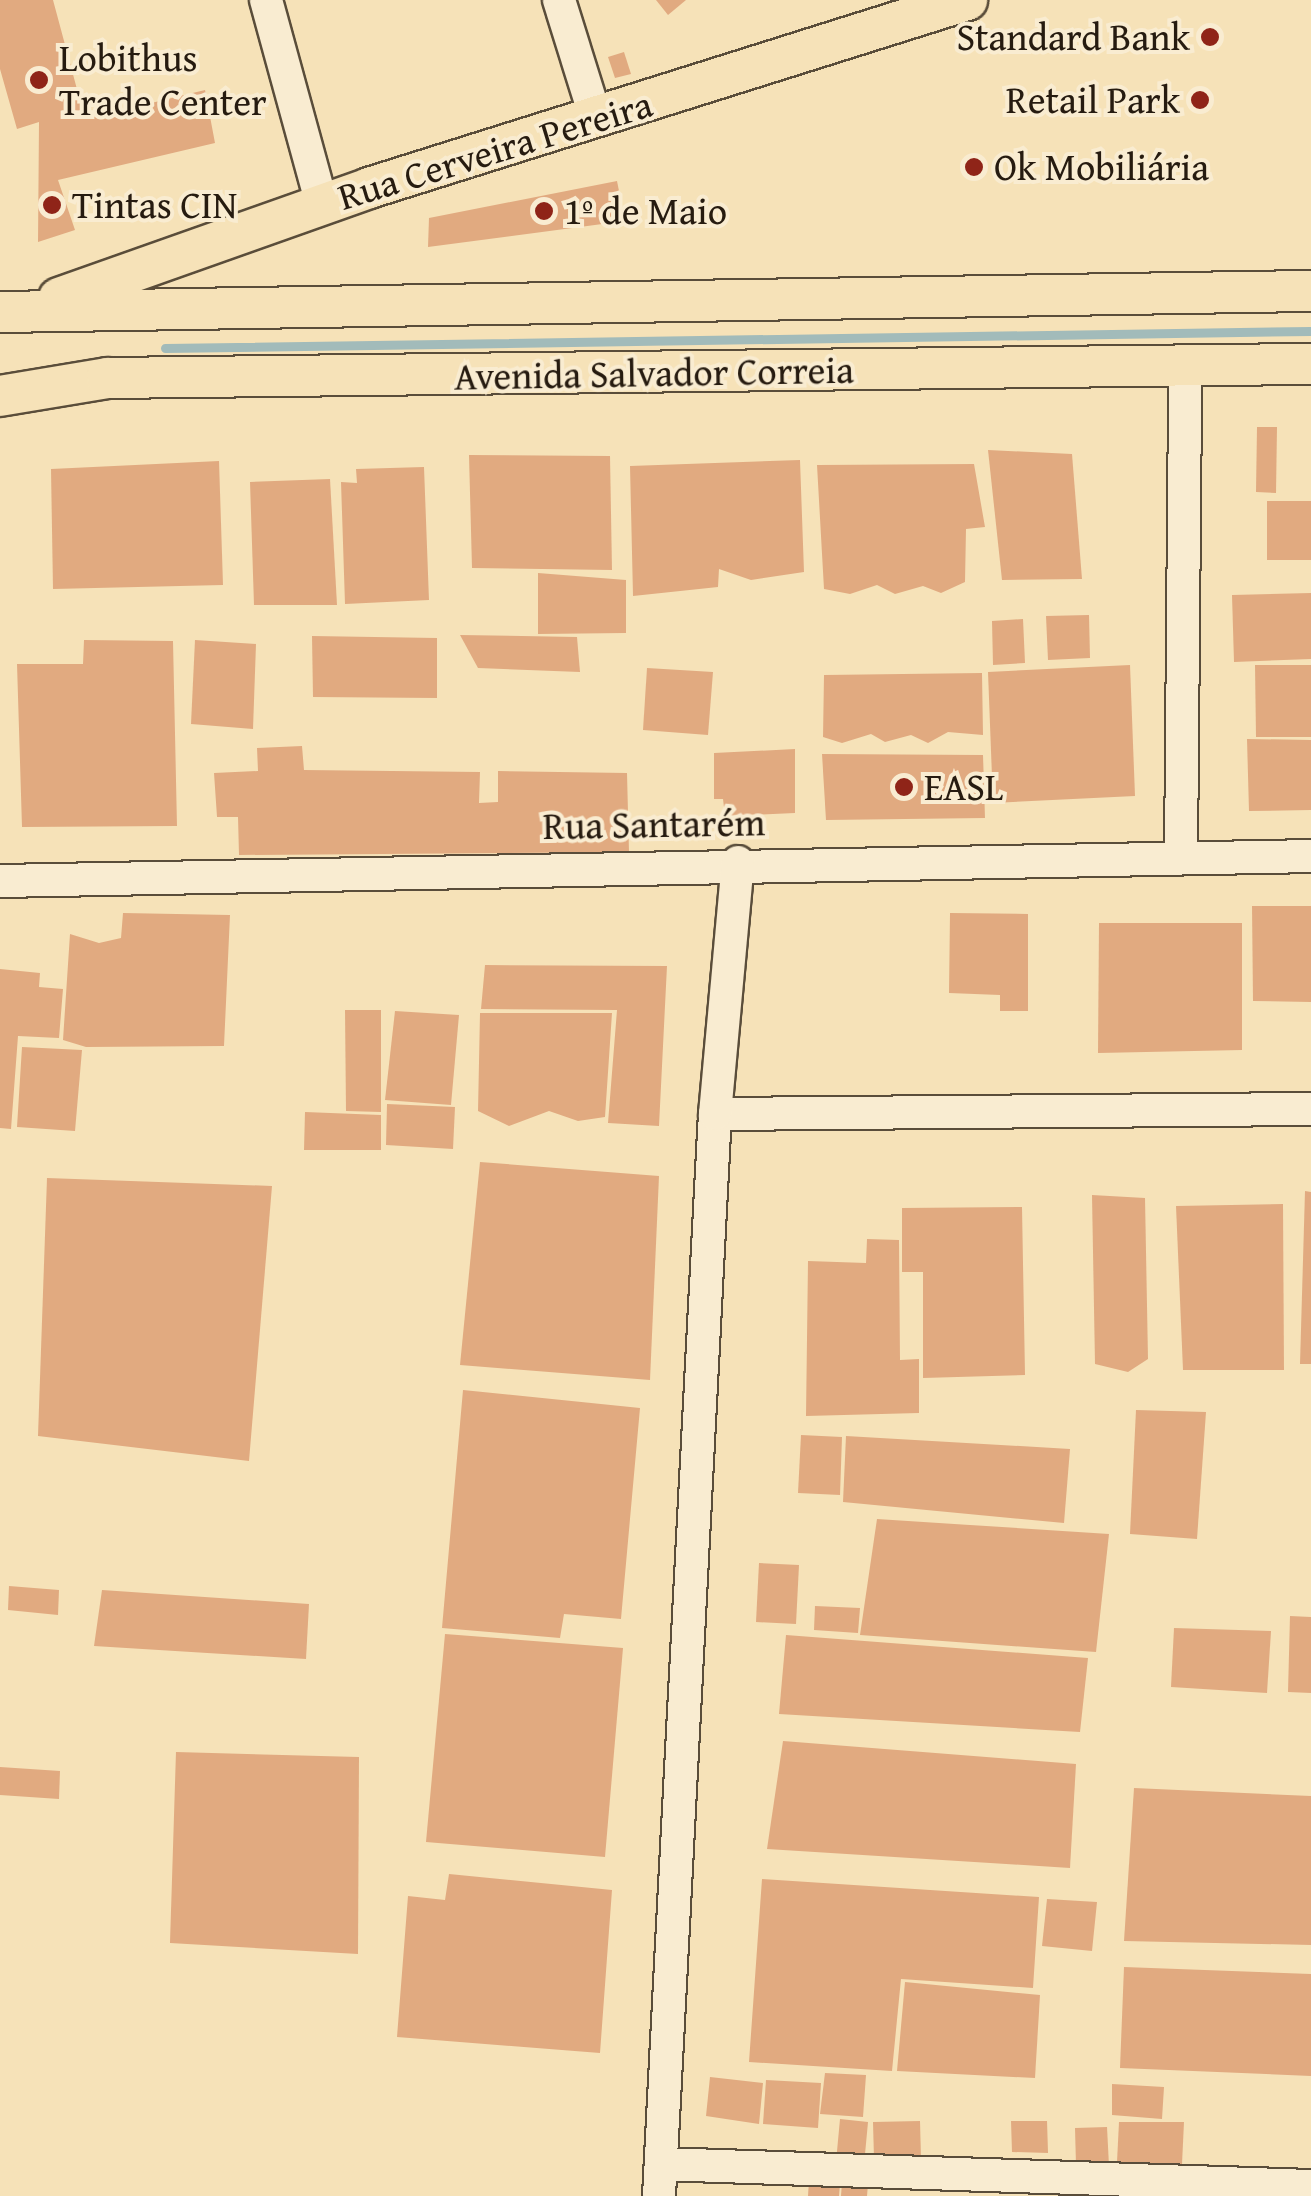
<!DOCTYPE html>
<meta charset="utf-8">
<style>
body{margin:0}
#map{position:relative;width:1311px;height:2196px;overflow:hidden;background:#f6e2b8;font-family:"Gentium Book Plus",serif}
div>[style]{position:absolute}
.stream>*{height:9px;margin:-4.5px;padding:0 4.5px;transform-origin:4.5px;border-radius:4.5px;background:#a2bbba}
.building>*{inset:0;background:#e1aa80}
.roads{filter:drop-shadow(2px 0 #5a4d3a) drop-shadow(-2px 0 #5a4d3a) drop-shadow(0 2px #5a4d3a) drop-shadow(0 -2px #5a4d3a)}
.minor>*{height:32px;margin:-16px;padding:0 16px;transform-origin:16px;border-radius:16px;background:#f9ecd1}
.major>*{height:40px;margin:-20px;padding:0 20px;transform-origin:20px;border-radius:20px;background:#f6e2b8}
.dots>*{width:28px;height:28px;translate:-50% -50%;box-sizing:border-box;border:5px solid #f9ecd1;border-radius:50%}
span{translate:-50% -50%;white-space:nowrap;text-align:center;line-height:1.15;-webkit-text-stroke:8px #f9ecd1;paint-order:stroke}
.poi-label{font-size:38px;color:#261b10}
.right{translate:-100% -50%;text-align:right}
.left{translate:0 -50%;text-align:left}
.street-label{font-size:38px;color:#261b10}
</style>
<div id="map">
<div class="stream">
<div style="left:165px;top:348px;width:1146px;rotate:-0.85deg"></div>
</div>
<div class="building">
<div style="clip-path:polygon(0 0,53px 0,85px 119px,205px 90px,215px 143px,58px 180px,75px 230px,38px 242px,39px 122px,17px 129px,0 69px)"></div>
<div style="clip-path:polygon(656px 0,686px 0,668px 15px)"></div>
<div style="clip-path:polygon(624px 52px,631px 74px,615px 78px,608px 57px)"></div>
<div style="clip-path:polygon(617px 181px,625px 221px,428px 247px,429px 218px)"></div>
<div style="clip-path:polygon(1257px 427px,1277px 427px,1276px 493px,1256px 492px)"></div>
<div style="clip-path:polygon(988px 450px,1072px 454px,1082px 579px,1002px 580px)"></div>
<div style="clip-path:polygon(469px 455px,610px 456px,612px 570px,472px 568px)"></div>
<div style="clip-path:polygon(800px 460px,804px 572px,751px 580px,719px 569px,718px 587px,633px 596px,630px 466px)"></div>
<div style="clip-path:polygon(219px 461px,223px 585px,53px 589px,51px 469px)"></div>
<div style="clip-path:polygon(974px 464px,985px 527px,966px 529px,965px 582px,941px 593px,923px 586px,895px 594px,877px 585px,850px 594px,824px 589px,817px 465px)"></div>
<div style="clip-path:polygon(424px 467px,429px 600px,345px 604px,341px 482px,357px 483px,356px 469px)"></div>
<div style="clip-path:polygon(330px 479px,337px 605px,254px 605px,250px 482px)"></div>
<div style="clip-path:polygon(1267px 501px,1311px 501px,1311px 560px,1267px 560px)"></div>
<div style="clip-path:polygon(538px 573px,626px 580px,626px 633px,538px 634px)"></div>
<div style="clip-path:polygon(1311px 593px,1311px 659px,1234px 662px,1232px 595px)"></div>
<div style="clip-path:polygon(1089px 615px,1090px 658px,1048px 660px,1046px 616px)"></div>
<div style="clip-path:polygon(1023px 619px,1025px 663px,993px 665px,992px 621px)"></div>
<div style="clip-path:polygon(460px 635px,577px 637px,580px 672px,478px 668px)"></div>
<div style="clip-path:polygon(312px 636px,437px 638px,437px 698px,313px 697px)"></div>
<div style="clip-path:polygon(84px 640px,173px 641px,177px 826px,22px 827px,17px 664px,83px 664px)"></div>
<div style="clip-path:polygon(195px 640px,256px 644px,253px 729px,191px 724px)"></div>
<div style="clip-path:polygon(1130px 665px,1135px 796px,993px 803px,988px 672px)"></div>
<div style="clip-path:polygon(1255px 665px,1311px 665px,1311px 737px,1256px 737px)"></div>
<div style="clip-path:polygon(647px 668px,713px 672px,708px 735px,643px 730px)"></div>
<div style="clip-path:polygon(982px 673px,983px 735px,948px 732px,928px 743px,911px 735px,885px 742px,871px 734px,842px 743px,823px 737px,824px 675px)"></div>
<div style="clip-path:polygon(1247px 739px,1311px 740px,1311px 810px,1249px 811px)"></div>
<div style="clip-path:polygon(302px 746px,304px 770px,480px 772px,479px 803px,498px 802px,498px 771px,627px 773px,629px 852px,239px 855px,238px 817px,217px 817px,214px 773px,258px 771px,257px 748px)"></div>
<div style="clip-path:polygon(795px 749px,795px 813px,725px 816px,723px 799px,714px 799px,714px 753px)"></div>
<div style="clip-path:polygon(822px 754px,983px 755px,985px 818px,826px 820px)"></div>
<div style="clip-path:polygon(1252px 906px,1311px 906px,1311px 1002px,1253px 1001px)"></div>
<div style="clip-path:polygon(123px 913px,230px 915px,224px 1046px,86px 1047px,63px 1040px,70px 934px,99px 943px,121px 938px)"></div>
<div style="clip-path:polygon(950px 913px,1028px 914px,1028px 1011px,1000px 1011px,1000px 995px,949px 993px)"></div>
<div style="clip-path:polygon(1099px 923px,1242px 923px,1242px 1050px,1098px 1053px)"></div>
<div style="clip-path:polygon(485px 965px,667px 966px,659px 1126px,608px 1123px,617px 1010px,481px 1009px)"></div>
<div style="clip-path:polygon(0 969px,40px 973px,39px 987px,63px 989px,59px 1038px,18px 1036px,11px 1129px,0 1128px)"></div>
<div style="clip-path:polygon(345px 1010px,381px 1010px,381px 1112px,346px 1111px)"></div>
<div style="clip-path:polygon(395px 1011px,459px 1015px,451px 1105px,385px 1100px)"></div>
<div style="clip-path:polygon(480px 1013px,612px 1013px,605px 1117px,578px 1121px,549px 1111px,509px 1126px,478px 1111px)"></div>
<div style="clip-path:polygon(22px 1047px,82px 1050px,75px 1131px,17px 1127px)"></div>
<div style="clip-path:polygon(387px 1104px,455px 1107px,453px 1149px,386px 1145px)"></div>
<div style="clip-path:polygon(305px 1112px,381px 1115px,381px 1150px,304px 1150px)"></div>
<div style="clip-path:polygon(480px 1162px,659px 1176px,650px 1380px,460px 1365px)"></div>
<div style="clip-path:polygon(47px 1178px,272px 1186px,249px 1461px,38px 1436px)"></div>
<div style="clip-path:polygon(1305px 1191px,1311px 1192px,1311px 1364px,1300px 1364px)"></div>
<div style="clip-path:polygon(1092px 1195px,1145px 1198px,1148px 1359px,1128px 1372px,1095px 1364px)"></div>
<div style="clip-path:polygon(1283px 1204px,1284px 1370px,1183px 1370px,1176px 1206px)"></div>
<div style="clip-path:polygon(1022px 1207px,1025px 1375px,923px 1378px,923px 1272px,902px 1272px,902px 1208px)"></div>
<div style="clip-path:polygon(867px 1239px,899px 1240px,900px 1360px,919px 1359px,919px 1413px,806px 1416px,808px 1261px,866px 1263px)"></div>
<div style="clip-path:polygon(463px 1390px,640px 1408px,621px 1619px,564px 1614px,560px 1638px,442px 1628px)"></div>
<div style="clip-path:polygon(1136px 1410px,1206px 1412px,1197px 1539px,1130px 1534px)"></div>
<div style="clip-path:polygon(801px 1435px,842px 1437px,840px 1495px,798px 1493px)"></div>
<div style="clip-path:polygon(846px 1436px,1070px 1449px,1064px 1523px,843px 1502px)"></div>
<div style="clip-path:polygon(877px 1519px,1109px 1534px,1096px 1652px,860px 1635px)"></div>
<div style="clip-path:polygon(759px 1563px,799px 1565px,796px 1624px,756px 1622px)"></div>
<div style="clip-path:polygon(9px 1586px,59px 1590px,58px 1615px,8px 1610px)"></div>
<div style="clip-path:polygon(102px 1590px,309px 1604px,306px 1659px,94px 1646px)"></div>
<div style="clip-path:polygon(815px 1606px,860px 1608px,858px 1633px,814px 1630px)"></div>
<div style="clip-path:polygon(1290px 1616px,1311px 1617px,1311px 1693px,1288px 1692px)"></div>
<div style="clip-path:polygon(1174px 1628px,1271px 1631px,1267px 1693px,1171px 1687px)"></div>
<div style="clip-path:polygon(445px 1634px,623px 1648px,605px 1857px,426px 1842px)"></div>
<div style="clip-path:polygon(786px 1635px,1088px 1658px,1080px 1732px,779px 1714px)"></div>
<div style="clip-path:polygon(783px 1741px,1076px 1764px,1070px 1868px,767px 1849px)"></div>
<div style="clip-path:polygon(176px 1752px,359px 1757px,358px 1954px,170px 1943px)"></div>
<div style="clip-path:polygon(0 1767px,60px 1771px,59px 1799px,0 1795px)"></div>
<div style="clip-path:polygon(1134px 1788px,1311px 1796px,1311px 1945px,1124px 1941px)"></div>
<div style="clip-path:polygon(449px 1874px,612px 1890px,600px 2053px,397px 2037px,408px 1896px,445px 1900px)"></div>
<div style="clip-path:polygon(762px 1879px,1039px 1897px,1033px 1988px,901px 1979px,892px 2071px,749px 2062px)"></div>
<div style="clip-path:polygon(1047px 1899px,1097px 1902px,1092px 1951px,1042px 1946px)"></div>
<div style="clip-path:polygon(1124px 1967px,1311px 1974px,1311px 2076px,1120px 2068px)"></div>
<div style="clip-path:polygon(905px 1982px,1040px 1995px,1035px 2078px,897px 2071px)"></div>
<div style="clip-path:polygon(825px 2073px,866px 2075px,863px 2117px,820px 2114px)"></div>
<div style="clip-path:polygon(710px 2077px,763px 2083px,759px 2124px,706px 2116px)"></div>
<div style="clip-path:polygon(766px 2080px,821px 2083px,818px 2128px,763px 2124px)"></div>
<div style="clip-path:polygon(1112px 2084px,1164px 2087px,1162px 2119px,1112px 2115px)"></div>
<div style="clip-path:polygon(840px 2119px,868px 2122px,864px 2165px,836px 2162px)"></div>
<div style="clip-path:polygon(920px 2121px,921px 2159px,874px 2159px,873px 2122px)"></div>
<div style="clip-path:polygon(1011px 2121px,1047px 2121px,1048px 2153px,1012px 2152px)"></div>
<div style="clip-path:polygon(1119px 2122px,1184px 2122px,1182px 2164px,1117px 2162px)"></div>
<div style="clip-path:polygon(1107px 2127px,1109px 2166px,1076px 2165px,1075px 2128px)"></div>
<div style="clip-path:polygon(809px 2181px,840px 2184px,839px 2196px,808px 2196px)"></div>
<div style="clip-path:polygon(842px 2182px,868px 2184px,867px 2196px,841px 2196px)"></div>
</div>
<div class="roads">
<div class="minor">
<div style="left:266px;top:0;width:213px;rotate:74.7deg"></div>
<div style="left:559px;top:0;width:125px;rotate:72.7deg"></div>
<div style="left:1181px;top:857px;width:489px;rotate:-89.5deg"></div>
<div style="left:0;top:881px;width:1311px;rotate:-1.09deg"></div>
<div style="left:715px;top:1114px;width:596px;rotate:-0.48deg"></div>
<div style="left:661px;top:2164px;width:650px;rotate:1.94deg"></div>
<div style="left:659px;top:2196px;width:1083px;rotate:-87.04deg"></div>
<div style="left:715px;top:1114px;width:253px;rotate:-84.8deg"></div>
</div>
<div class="major">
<div style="left:59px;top:298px;width:329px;rotate:-19.5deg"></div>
<div style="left:369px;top:188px;width:627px;rotate:-17.45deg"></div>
<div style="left:0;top:312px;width:1311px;rotate:-0.92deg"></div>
<div style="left:0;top:396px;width:109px;rotate:-9.5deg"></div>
<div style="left:107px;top:378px;width:1204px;rotate:-0.67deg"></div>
</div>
</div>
<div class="dots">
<div style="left:1210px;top:37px;background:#8f2418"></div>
<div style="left:39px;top:80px;background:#8f2418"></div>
<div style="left:1200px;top:100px;background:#8f2418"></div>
<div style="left:974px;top:167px;background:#8f2418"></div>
<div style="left:52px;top:205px;background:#8f2418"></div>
<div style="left:544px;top:211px;background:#8f2418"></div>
<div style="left:904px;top:787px;background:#8f2418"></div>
</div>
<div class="poi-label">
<span class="right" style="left:1190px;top:37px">Standard Bank</span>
<span class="left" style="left:59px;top:80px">Lobithus<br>Trade Center</span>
<span class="right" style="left:1180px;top:100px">Retail Park</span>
<span class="left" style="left:994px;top:167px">Ok Mobiliária</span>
<span class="left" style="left:72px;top:205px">Tintas CIN</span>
<span class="left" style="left:564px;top:211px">1º de Maio</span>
<span class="left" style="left:924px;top:787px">EASL</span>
</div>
<div class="street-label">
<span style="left:495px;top:150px;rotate:-17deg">Rua Cerveira Pereira</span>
<span style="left:654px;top:373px;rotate:-1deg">Avenida Salvador Correia</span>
<span style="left:654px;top:824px;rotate:-1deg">Rua Santarém</span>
</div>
</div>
